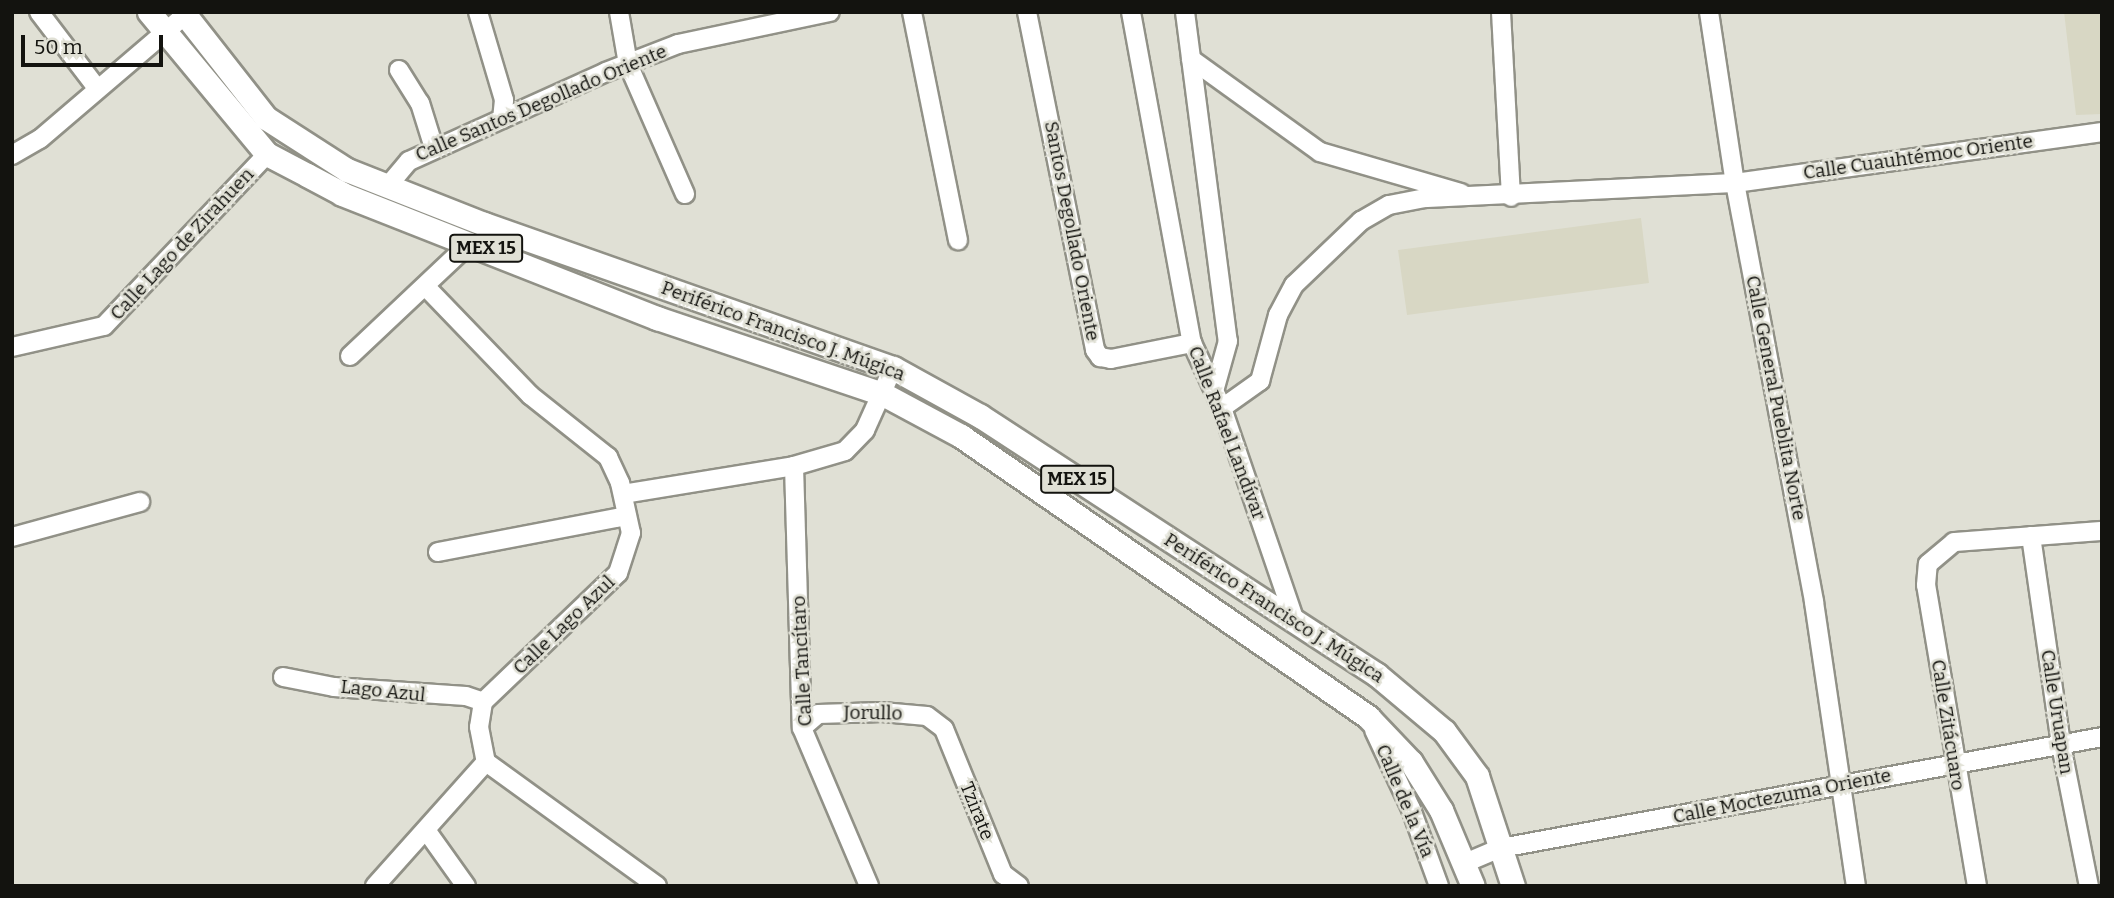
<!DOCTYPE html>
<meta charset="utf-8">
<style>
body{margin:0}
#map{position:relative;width:2114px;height:898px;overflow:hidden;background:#e0e0d5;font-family:Bitter,serif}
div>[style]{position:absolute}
.built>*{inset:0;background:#d8d7c4}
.roads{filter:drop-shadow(2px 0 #919187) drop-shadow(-2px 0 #919187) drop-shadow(0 2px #919187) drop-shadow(0 -2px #919187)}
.minor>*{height:18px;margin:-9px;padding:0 9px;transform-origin:9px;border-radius:9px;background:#fff}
.major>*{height:23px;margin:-11.5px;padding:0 11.5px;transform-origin:11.5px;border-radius:11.5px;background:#fff}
span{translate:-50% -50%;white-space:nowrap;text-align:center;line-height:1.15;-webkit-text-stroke:5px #e0e0d5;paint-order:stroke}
.shield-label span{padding:2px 5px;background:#e0e0d5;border:2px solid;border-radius:5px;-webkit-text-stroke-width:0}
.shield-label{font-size:18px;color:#13130f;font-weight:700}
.street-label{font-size:19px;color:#13130f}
.frame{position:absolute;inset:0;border:14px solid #13130f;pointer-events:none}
.scale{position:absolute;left:21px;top:35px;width:142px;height:32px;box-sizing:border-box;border:4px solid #13130f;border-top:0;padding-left:9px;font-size:21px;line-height:24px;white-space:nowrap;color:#13130f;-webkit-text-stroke:5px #e0e0d5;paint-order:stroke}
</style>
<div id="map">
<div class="built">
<div style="clip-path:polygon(2064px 12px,2102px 12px,2102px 114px,2076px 115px)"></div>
<div style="clip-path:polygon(1641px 218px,1649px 283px,1407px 315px,1398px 250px)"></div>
</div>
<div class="roads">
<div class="minor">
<div style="left:39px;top:12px;width:96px;rotate:52.7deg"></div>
<div style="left:478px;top:12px;width:92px;rotate:73.5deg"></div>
<div style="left:504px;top:100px;width:19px;rotate:96deg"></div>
<div style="left:619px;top:12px;width:53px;rotate:80.2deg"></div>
<div style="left:628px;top:64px;width:142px;rotate:66.3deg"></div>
<div style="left:912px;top:12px;width:233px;rotate:78.6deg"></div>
<div style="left:1027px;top:12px;width:345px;rotate:78.6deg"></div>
<div style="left:1095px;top:350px;width:9px;rotate:54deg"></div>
<div style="left:1100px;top:357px;width:11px;rotate:10deg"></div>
<div style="left:1111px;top:359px;width:83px;rotate:-11.2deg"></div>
<div style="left:1131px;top:12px;width:337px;rotate:79.6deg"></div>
<div style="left:1192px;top:343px;width:72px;rotate:65.2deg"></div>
<div style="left:1222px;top:408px;width:225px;rotate:71.1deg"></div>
<div style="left:1185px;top:12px;width:332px;rotate:82.6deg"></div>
<div style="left:1228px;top:341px;width:52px;rotate:105.6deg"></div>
<div style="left:1501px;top:12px;width:185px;rotate:86.9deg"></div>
<div style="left:1709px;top:12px;width:173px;rotate:81.4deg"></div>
<div style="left:1735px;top:183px;width:426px;rotate:79.3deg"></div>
<div style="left:1814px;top:602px;width:287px;rotate:81.6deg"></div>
<div style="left:1191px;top:59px;width:159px;rotate:35.8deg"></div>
<div style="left:1320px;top:152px;width:147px;rotate:16.2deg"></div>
<div style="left:399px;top:70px;width:39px;rotate:58deg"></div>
<div style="left:420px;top:103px;width:47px;rotate:72.7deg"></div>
<div style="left:12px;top:155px;width:32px;rotate:-30deg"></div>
<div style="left:40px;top:139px;width:191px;rotate:-40.5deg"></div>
<div style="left:387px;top:187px;width:34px;rotate:-50deg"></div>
<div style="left:409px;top:161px;width:216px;rotate:-24.3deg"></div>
<div style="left:606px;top:72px;width:77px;rotate:-21.3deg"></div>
<div style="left:678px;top:44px;width:155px;rotate:-11.9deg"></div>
<div style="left:427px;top:288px;width:149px;rotate:46.1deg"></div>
<div style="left:530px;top:395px;width:100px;rotate:38.5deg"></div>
<div style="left:608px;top:457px;width:29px;rotate:65deg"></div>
<div style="left:620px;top:483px;width:51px;rotate:77.6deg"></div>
<div style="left:631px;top:533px;width:42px;rotate:108deg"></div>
<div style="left:618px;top:573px;width:187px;rotate:136.3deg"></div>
<div style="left:483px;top:702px;width:25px;rotate:99deg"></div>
<div style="left:479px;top:727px;width:36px;rotate:79deg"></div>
<div style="left:486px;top:762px;width:211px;rotate:35.9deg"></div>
<div style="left:12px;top:347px;width:94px;rotate:-12.9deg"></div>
<div style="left:104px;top:326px;width:237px;rotate:-46.5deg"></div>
<div style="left:350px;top:356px;width:166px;rotate:-43.3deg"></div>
<div style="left:1222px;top:408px;width:47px;rotate:-35.4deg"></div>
<div style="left:1260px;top:381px;width:68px;rotate:-74.7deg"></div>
<div style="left:1278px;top:315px;width:34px;rotate:-62deg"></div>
<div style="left:1294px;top:285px;width:93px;rotate:-43.7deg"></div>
<div style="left:1361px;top:221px;width:32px;rotate:-30deg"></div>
<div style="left:1389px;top:205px;width:38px;rotate:-11deg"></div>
<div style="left:1426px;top:198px;width:309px;rotate:-2.8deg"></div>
<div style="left:1735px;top:183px;width:371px;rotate:-7.9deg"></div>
<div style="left:794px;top:466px;width:262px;rotate:88.3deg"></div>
<div style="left:802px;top:728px;width:172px;rotate:67deg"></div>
<div style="left:623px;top:494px;width:173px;rotate:-9.3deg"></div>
<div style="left:794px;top:466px;width:53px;rotate:-16.4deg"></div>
<div style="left:845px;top:451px;width:29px;rotate:-46deg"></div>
<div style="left:865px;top:430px;width:68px;rotate:-65.7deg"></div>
<div style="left:2031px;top:536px;width:211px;rotate:81.8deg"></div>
<div style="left:2061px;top:745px;width:144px;rotate:78.8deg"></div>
<div style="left:12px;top:537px;width:133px;rotate:-15.3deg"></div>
<div style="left:438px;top:552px;width:192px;rotate:-10.8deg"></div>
<div style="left:283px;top:677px;width:52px;rotate:11.1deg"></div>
<div style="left:334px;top:687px;width:132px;rotate:3.9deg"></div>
<div style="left:466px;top:696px;width:18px;rotate:19deg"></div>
<div style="left:802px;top:728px;width:21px;rotate:-41deg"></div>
<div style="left:818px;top:714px;width:64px;rotate:-1.8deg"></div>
<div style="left:882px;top:712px;width:45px;rotate:5.1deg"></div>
<div style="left:927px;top:716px;width:21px;rotate:37deg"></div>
<div style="left:944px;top:729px;width:157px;rotate:67.9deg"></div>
<div style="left:1003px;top:874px;width:20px;rotate:37deg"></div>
<div style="left:1374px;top:730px;width:87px;rotate:64.9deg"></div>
<div style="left:1411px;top:809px;width:82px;rotate:70deg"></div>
<div style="left:426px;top:830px;width:69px;rotate:54.5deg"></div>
<div style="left:1465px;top:863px;width:39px;rotate:-23deg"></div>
<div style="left:1501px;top:848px;width:611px;rotate:-10.46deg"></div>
<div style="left:375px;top:886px;width:166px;rotate:-48.2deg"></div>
<div style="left:1977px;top:886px;width:305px;rotate:-99.6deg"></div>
<div style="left:1926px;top:585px;width:21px;rotate:-85deg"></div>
<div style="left:1928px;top:564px;width:34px;rotate:-40deg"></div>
<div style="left:1954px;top:542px;width:148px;rotate:-4.3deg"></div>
</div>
<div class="major">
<div style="left:149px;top:12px;width:185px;rotate:50.3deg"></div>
<div style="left:267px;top:154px;width:45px;rotate:27.7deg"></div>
<div style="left:307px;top:175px;width:40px;rotate:28deg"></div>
<div style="left:342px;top:194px;width:339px;rotate:21.5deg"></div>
<div style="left:657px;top:318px;width:238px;rotate:18.6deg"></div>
<div style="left:883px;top:394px;width:89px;rotate:28.3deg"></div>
<div style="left:961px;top:436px;width:495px;rotate:34.6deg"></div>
<div style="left:1368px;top:717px;width:62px;rotate:46.3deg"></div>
<div style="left:1411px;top:762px;width:57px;rotate:58deg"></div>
<div style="left:1441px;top:810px;width:82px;rotate:67.2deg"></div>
<div style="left:183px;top:12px;width:135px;rotate:51.9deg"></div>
<div style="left:266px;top:118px;width:96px;rotate:32.7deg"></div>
<div style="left:347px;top:170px;width:147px;rotate:21.5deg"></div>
<div style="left:484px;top:224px;width:434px;rotate:19.4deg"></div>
<div style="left:893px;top:368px;width:99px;rotate:28.9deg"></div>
<div style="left:980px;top:416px;width:473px;rotate:33.1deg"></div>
<div style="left:1376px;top:674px;width:89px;rotate:40deg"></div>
<div style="left:1444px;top:731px;width:56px;rotate:53.7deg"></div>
<div style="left:1477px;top:776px;width:116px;rotate:71.9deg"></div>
</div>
</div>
<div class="shield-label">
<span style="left:486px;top:248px">MEX 15</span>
<span style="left:1077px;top:479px">MEX 15</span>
</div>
<div class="street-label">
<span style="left:541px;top:103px;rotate:-23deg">Calle Santos Degollado Oriente</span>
<span style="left:1918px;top:157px;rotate:-8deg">Calle Cuauhtémoc Oriente</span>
<span style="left:1072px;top:231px;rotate:79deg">Santos Degollado Oriente</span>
<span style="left:182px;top:244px;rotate:-47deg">Calle Lago de Zirahuen</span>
<span style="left:783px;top:331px;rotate:20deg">Periférico Francisco J. Múgica</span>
<span style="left:1776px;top:398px;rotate:79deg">Calle General Pueblita Norte</span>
<span style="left:1227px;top:433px;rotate:69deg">Calle Rafael Landívar</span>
<span style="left:1274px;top:608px;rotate:33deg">Periférico Francisco J. Múgica</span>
<span style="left:564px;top:625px;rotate:-44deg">Calle Lago Azul</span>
<span style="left:802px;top:661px;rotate:-93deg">Calle Tancítaro</span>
<span style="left:383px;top:691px;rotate:6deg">Lago Azul</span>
<span style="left:2057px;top:712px;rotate:81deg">Calle Uruapan</span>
<span style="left:873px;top:713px;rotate:1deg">Jorullo</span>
<span style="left:1948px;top:725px;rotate:81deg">Calle Zitácuaro</span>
<span style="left:1782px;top:796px;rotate:-11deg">Calle Moctezuma Oriente</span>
<span style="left:1405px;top:801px;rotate:67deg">Calle de la Vía</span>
<span style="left:977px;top:811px;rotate:68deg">Tzirate</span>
</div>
<div class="frame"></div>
<div class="scale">50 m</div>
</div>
